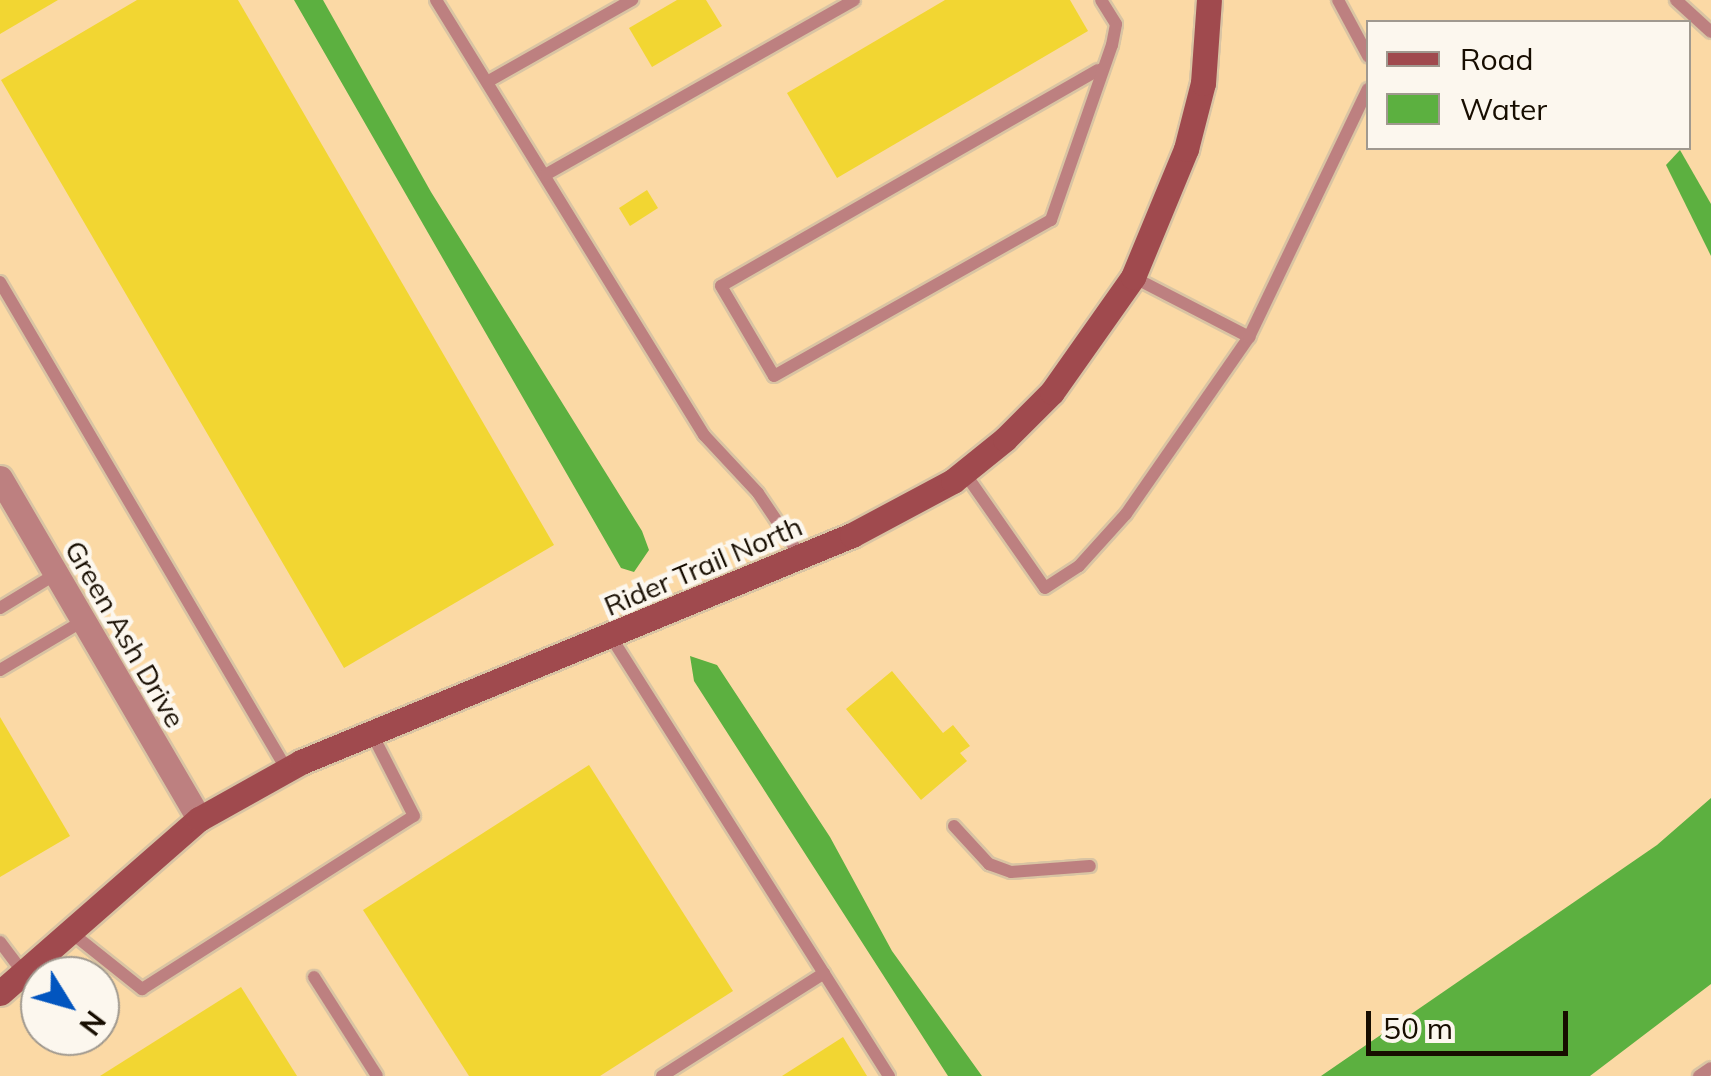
<!DOCTYPE html>
<style>
body{margin:0}
#map{position:relative;width:1711px;height:1076px;overflow:hidden;background:#fee7c2;font-family:Mulish,sans-serif}
div>[style]{position:absolute}
.built>*{inset:0;background:#fbd9a5}
.water>*{inset:0;background:#5cb040}
.building>*{inset:0;background:#f2d632}
.roads{filter:drop-shadow(2px 0 #d9c4a3) drop-shadow(-2px 0 #d9c4a3) drop-shadow(0 2px #d9c4a3) drop-shadow(0 -2px #d9c4a3)}
.lane>*{height:12px;margin:-6px;padding:0 6px;transform-origin:6px;border-radius:6px;background:#bd8080}
.street>*{height:25px;margin:-12.5px;padding:0 12.5px;transform-origin:12.5px;border-radius:12.5px;background:#bd8080}
.secondary>*{height:25px;margin:-12.5px;padding:0 12.5px;transform-origin:12.5px;border-radius:12.5px;background:#a04a4e}
span{translate:-50% -50%;white-space:nowrap;text-align:center;line-height:1.15;-webkit-text-stroke:9px #fcf7ee;paint-order:stroke}
.street-label{font-size:28px;color:#170d00}
.legend{position:absolute;left:1366px;top:20px;width:325px;height:130px;box-sizing:border-box;background:#fcf7ee;border:2px solid #a0998f;margin:0;padding:12px 18px;list-style:none;font-size:30px;color:#170d00}
.legend li{display:flex;align-items:center;gap:20px;height:50px}
.legend b{width:50px;border:2px solid #a0998f}
.north{position:absolute;left:20px;top:956px;width:100px;height:100px;box-sizing:border-box;background:#fcf7ee;border:2px solid #a0998f;border-radius:50%;rotate:127deg;font-size:28px;font-weight:700;line-height:40px;text-align:center;color:#170d00}
.north::after{content:'';display:block;margin:auto;width:35px;height:45px;background:#0255bf;clip-path:polygon(50% 0,100% 100%,50% 72%,0 100%)}
.scale{position:absolute;left:1366px;top:1011px;width:202px;height:45px;box-sizing:border-box;border:5px solid #170d00;border-top:0;padding-left:12px;font-size:30px;line-height:35px;white-space:nowrap;color:#170d00;-webkit-text-stroke:8px #fcf7ee;paint-order:stroke}
</style>
<div id="map">
<div class="built">
<div style="clip-path:polygon(evenodd,0 0,1711px 0,1711px 1076px,0 1076px,0 0,1368px 22px,1688px 22px,1688px 148px,1368px 148px,1368px 22px,0 0,40px 976px,100px 976px,100px 1036px,40px 1036px,40px 976px)"></div>
</div>
<div class="water">
<div style="clip-path:polygon(294px 0,323px 0,431px 192px,642px 531px,649px 550px,634px 572px,621px 568px)"></div>
<div style="clip-path:polygon(1680px 150px,1711px 204px,1711px 256px,1666px 165px)"></div>
<div style="clip-path:polygon(690px 656px,717px 665px,830px 837px,892px 951px,982px 1076px,948px 1076px,694px 681px)"></div>
<div style="clip-path:polygon(1711px 798px,1711px 984px,1590px 1076px,1321px 1076px,1657px 845px)"></div>
</div>
<div class="building">
<div style="clip-path:polygon(0 0,58px 0,0 34px)"></div>
<div style="clip-path:polygon(137px 0,238px 0,554px 545px,344px 668px,1px 80px)"></div>
<div style="clip-path:polygon(677px 0,706px 0,722px 26px,652px 67px,629px 28px)"></div>
<div style="clip-path:polygon(945px 0,1070px 0,1088px 31px,837px 178px,787px 93px)"></div>
<div style="clip-path:polygon(647px 190px,658px 208px,630px 226px,619px 208px)"></div>
<div style="clip-path:polygon(892px 671px,943px 733px,953px 725px,970px 746px,960px 753px,967px 761px,921px 800px,846px 709px)"></div>
<div style="clip-path:polygon(0 717px,70px 836px,0 877px)"></div>
<div style="clip-path:polygon(589px 765px,733px 991px,600px 1076px,469px 1076px,363px 910px)"></div>
<div style="clip-path:polygon(241px 987px,297px 1076px,100px 1076px)"></div>
<div style="clip-path:polygon(843px 1037px,867px 1076px,782px 1076px)"></div>
</div>
<div class="roads">
<div class="lane">
<div style="left:436px;top:0;width:511px;rotate:58.36deg"></div>
<div style="left:704px;top:435px;width:79px;rotate:47deg"></div>
<div style="left:758px;top:493px;width:77px;rotate:56.1deg"></div>
<div style="left:1338px;top:0;width:64px;rotate:61.8deg"></div>
<div style="left:1676px;top:0;width:47px;rotate:42.4deg"></div>
<div style="left:1098px;top:70px;width:434px;rotate:150.2deg"></div>
<div style="left:721px;top:286px;width:104px;rotate:59.5deg"></div>
<div style="left:774px;top:376px;width:318px;rotate:-29.4deg"></div>
<div style="left:1051px;top:220px;width:185px;rotate:-70.8deg"></div>
<div style="left:1112px;top:45px;width:21px;rotate:-79deg"></div>
<div style="left:1116px;top:24px;width:28px;rotate:-122deg"></div>
<div style="left:487px;top:82px;width:167px;rotate:-29.5deg"></div>
<div style="left:545px;top:175px;width:355px;rotate:-29.5deg"></div>
<div style="left:1133px;top:277px;width:131px;rotate:27.3deg"></div>
<div style="left:0;top:282px;width:566px;rotate:59.54deg"></div>
<div style="left:964px;top:472px;width:141px;rotate:55.1deg"></div>
<div style="left:1045px;top:588px;width:40px;rotate:-32.9deg"></div>
<div style="left:1079px;top:566px;width:70px;rotate:-47.9deg"></div>
<div style="left:1126px;top:514px;width:216px;rotate:-55.2deg"></div>
<div style="left:1249px;top:337px;width:275px;rotate:-64.4deg"></div>
<div style="left:0;top:608px;width:66px;rotate:-31.3deg"></div>
<div style="left:611px;top:637px;width:520px;rotate:57.66deg"></div>
<div style="left:0;top:670px;width:96px;rotate:-30.6deg"></div>
<div style="left:954px;top:826px;width:52px;rotate:47.4deg"></div>
<div style="left:989px;top:864px;width:23px;rotate:20deg"></div>
<div style="left:1011px;top:872px;width:79px;rotate:-4.3deg"></div>
<div style="left:68px;top:930px;width:95px;rotate:38.6deg"></div>
<div style="left:142px;top:989px;width:322px;rotate:-32.5deg"></div>
<div style="left:414px;top:816px;width:92px;rotate:-117.1deg"></div>
<div style="left:0;top:942px;width:38px;rotate:53deg"></div>
<div style="left:314px;top:977px;width:117px;rotate:57.5deg"></div>
<div style="left:662px;top:1076px;width:192px;rotate:-32.4deg"></div>
<div style="left:1699px;top:1076px;width:14px;rotate:-34deg"></div>
</div>
<div class="street">
<div style="left:0;top:478px;width:395px;rotate:59.7deg"></div>
</div>
<div class="secondary">
<div style="left:0;top:993px;width:264px;rotate:-41.2deg"></div>
<div style="left:199px;top:819px;width:117px;rotate:-29.2deg"></div>
<div style="left:301px;top:762px;width:596px;rotate:-22.39deg"></div>
<div style="left:852px;top:535px;width:115px;rotate:-28.1deg"></div>
<div style="left:953px;top:481px;width:67px;rotate:-38.9deg"></div>
<div style="left:1005px;top:439px;width:66px;rotate:-45deg"></div>
<div style="left:1052px;top:392px;width:141px;rotate:-54.8deg"></div>
<div style="left:1133px;top:277px;width:139px;rotate:-67.5deg"></div>
<div style="left:1186px;top:149px;width:68px;rotate:-75.6deg"></div>
<div style="left:1203px;top:83px;width:83px;rotate:-85.9deg"></div>
</div>
</div>
<div class="street-label">
<span style="left:703px;top:566px;rotate:-23deg">Rider Trail North</span>
<span style="left:125px;top:634px;rotate:60deg">Green Ash Drive</span>
</div>
<ul class="legend">
<li><b style="height:12px;background:#a04a4e"></b>Road</li>
<li><b style="height:28px;background:#5cb040"></b>Water</li>
</ul>
<div class="north">N</div>
<div class="scale">50 m</div>
</div>
